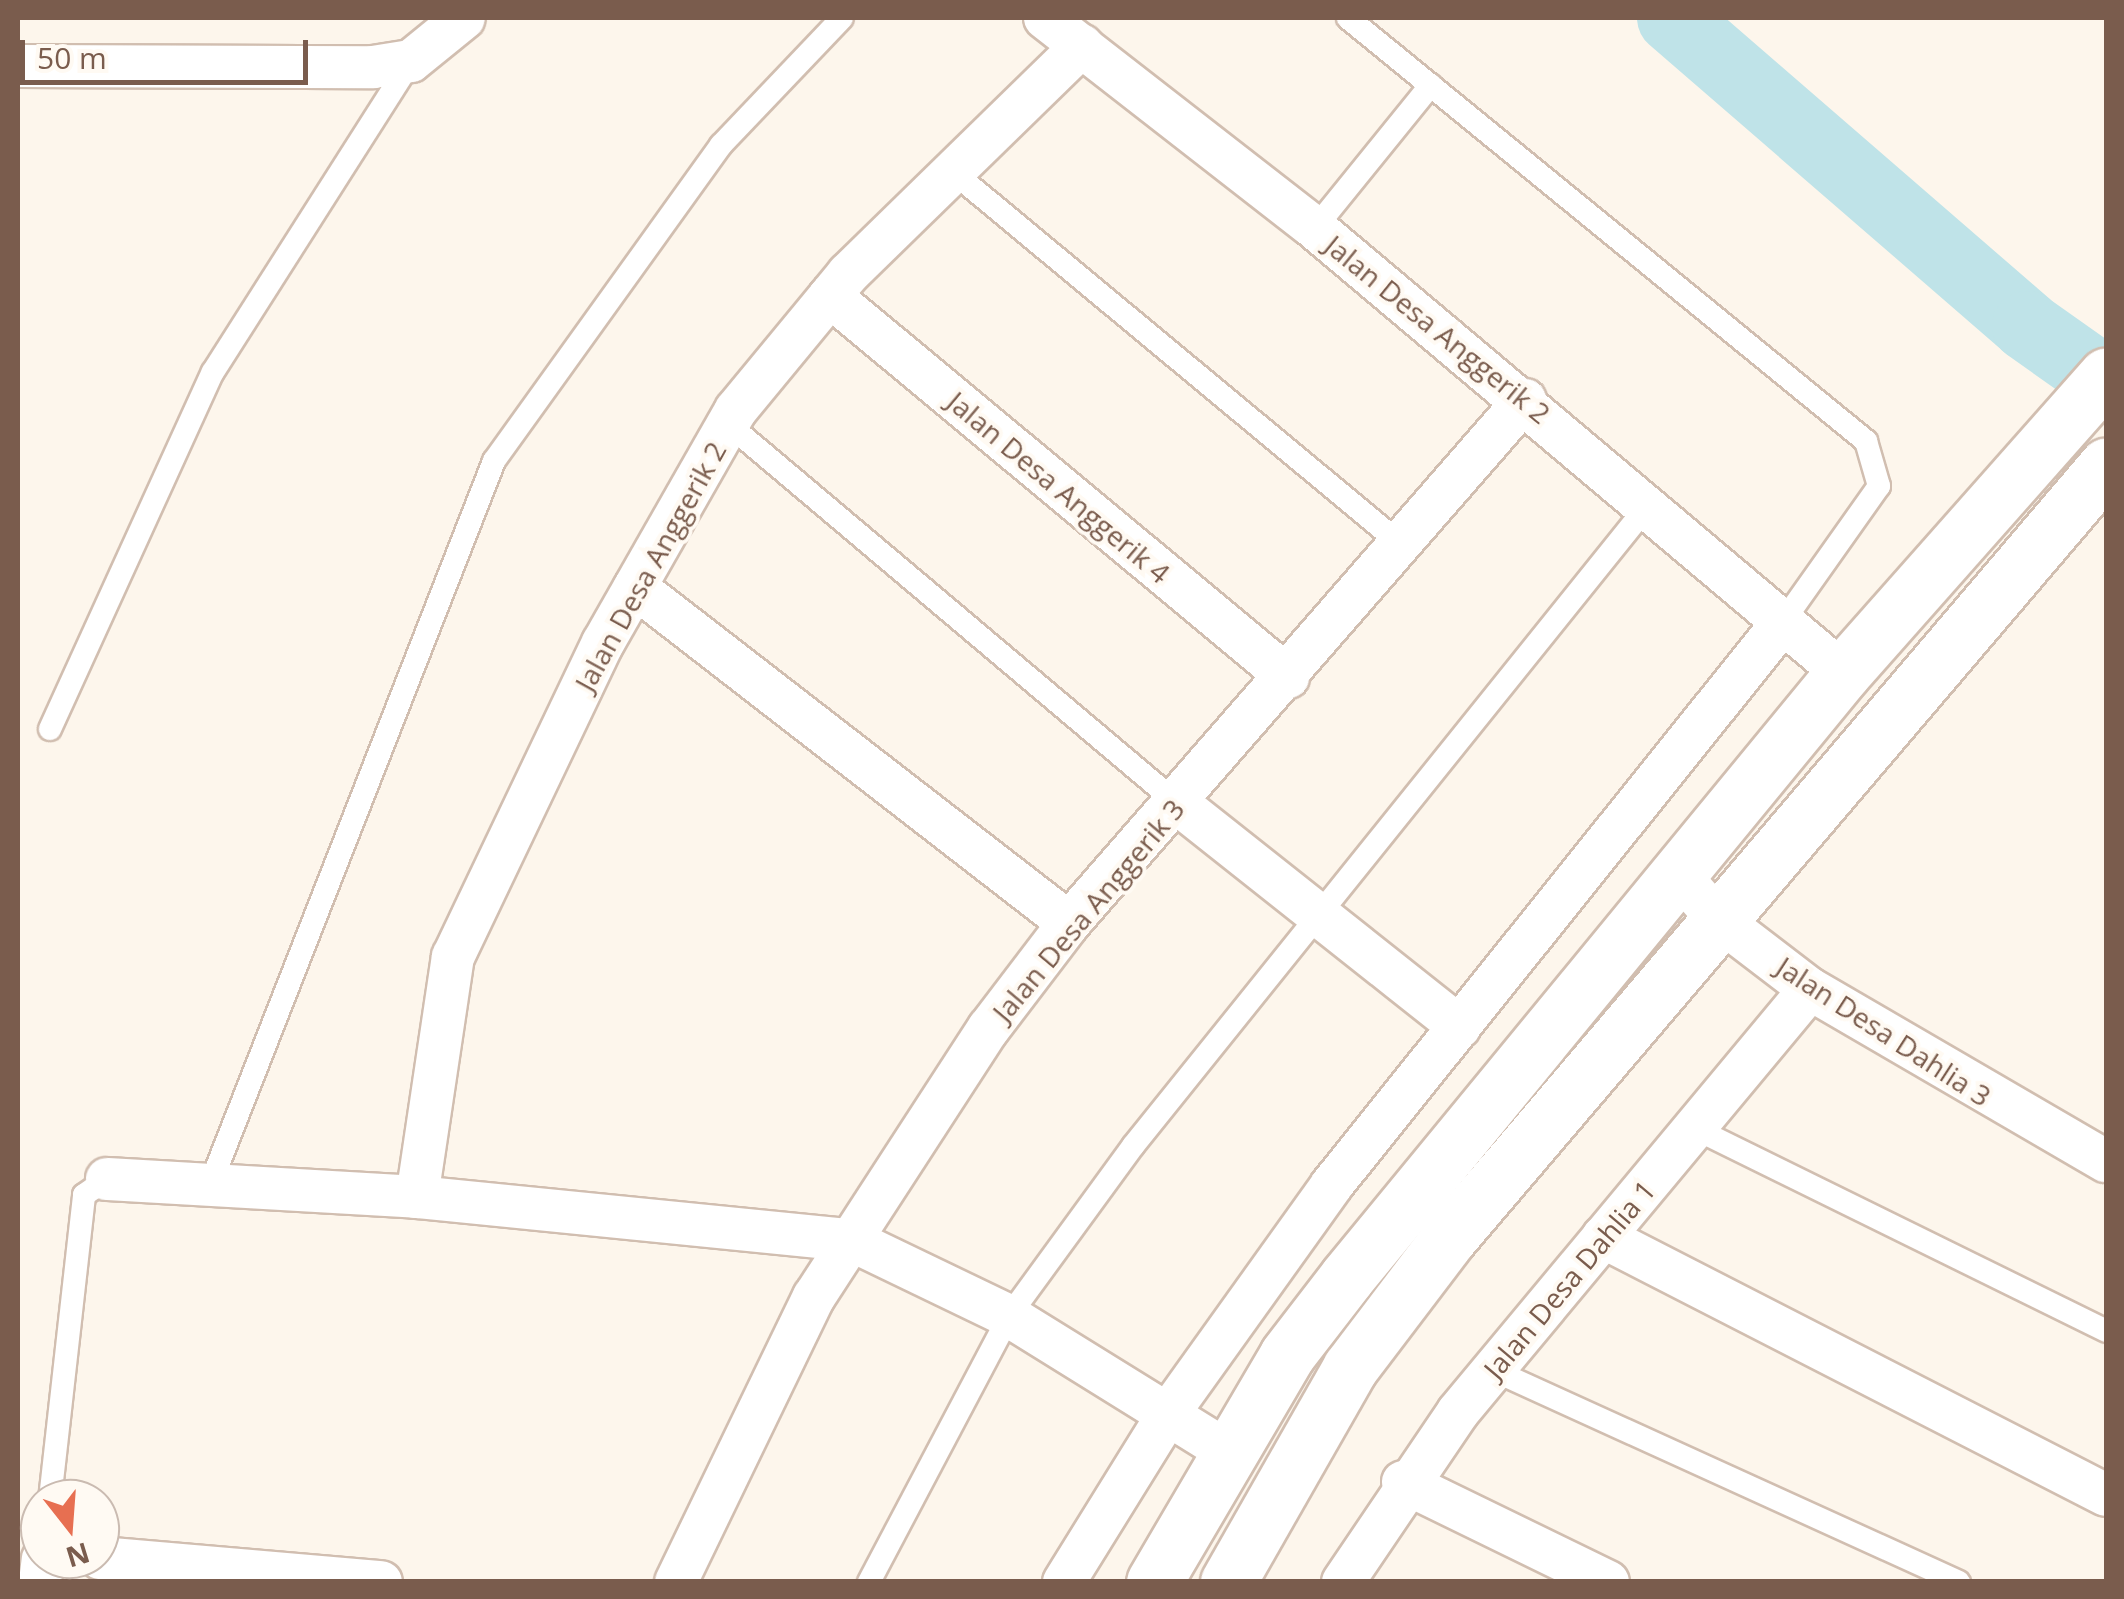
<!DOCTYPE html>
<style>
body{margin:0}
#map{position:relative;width:2124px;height:1599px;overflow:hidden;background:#fdf6ec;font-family:"Open Sans",sans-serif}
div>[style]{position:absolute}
.river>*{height:70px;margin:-35px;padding:0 35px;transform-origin:35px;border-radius:35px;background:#bfe3e8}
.roads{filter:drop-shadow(2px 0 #d1beb0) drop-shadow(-2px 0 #d1beb0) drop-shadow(0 2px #d1beb0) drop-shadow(0 -2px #d1beb0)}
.service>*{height:22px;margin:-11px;padding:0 11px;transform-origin:11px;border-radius:11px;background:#fff}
.minor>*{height:42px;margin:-21px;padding:0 21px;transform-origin:21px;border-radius:21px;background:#fff}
.tertiary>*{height:55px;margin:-27.5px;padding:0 27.5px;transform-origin:27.5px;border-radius:27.5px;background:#fff}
span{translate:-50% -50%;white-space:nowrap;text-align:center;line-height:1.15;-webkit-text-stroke:8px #fffaf3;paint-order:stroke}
.street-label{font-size:28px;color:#7a5c4d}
.frame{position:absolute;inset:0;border:20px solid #7a5c4d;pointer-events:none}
.north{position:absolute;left:20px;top:1479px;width:100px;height:100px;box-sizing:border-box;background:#fffaf3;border:2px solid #cabbb1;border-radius:50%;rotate:163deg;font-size:28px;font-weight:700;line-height:40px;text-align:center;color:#7a5c4d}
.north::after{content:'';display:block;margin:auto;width:35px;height:45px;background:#e76f51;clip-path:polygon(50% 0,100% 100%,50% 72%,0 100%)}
.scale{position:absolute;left:20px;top:40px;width:288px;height:45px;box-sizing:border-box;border:5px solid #7a5c4d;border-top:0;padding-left:12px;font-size:30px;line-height:35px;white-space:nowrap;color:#7a5c4d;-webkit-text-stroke:8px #fffaf3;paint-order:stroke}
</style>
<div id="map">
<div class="river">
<div style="left:1672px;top:18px;width:470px;rotate:40.9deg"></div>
<div style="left:2027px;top:326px;width:97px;rotate:35.3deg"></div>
</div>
<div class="roads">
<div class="service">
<div style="left:1348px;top:18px;width:669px;rotate:39.24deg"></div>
<div style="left:1866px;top:441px;width:47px;rotate:73.9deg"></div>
<div style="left:1879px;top:486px;width:171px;rotate:125.3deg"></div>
<div style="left:953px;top:172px;width:584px;rotate:39.72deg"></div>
<div style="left:1315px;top:228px;width:184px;rotate:-51deg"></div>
<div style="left:728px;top:424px;width:586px;rotate:40.16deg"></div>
<div style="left:50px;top:729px;width:392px;rotate:-65.5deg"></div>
<div style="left:213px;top:372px;width:369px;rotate:-57.5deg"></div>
<div style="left:1696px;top:1129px;width:457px;rotate:26.2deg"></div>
<div style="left:210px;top:1185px;width:778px;rotate:-68.58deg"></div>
<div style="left:494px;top:461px;width:389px;rotate:-54.3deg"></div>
<div style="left:721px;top:145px;width:175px;rotate:-46.4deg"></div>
<div style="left:1493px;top:1370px;width:512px;rotate:24.46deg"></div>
<div style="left:50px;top:1499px;width:306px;rotate:-83.6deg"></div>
<div style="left:84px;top:1195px;width:28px;rotate:-35deg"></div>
<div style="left:869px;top:1582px;width:301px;rotate:-62.2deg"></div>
<div style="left:1009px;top:1316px;width:210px;rotate:-53.9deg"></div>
<div style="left:1133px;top:1146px;width:824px;rotate:-51.21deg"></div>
</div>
<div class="minor">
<div style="left:1045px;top:18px;width:336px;rotate:37.9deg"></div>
<div style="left:1310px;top:224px;width:697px;rotate:40.11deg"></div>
<div style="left:18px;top:66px;width:355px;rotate:0.2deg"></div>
<div style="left:373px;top:67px;width:38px;rotate:-9deg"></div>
<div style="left:411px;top:61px;width:68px;rotate:-39.1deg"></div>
<div style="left:830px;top:296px;width:596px;rotate:39.76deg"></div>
<div style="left:635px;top:587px;width:549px;rotate:37.75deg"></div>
<div style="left:1176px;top:802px;width:362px;rotate:38.4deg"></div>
<div style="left:1679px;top:875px;width:57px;rotate:48.5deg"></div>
<div style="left:1717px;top:918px;width:117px;rotate:37.4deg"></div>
<div style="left:1810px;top:989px;width:342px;rotate:30.2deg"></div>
<div style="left:107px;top:1179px;width:311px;rotate:3.3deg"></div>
<div style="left:417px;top:1197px;width:436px;rotate:5.7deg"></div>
<div style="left:851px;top:1240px;width:175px;rotate:25.7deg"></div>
<div style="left:1009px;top:1316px;width:256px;rotate:31.8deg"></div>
<div style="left:417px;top:1197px;width:243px;rotate:-81.5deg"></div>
<div style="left:453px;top:957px;width:348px;rotate:-64.5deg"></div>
<div style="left:603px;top:643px;width:268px;rotate:-60.3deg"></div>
<div style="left:736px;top:410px;width:176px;rotate:-50.5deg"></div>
<div style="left:848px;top:274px;width:327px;rotate:-44.3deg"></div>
<div style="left:1603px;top:1237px;width:565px;rotate:27.15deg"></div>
<div style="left:1403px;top:1482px;width:228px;rotate:26deg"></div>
<div style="left:100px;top:1558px;width:282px;rotate:4.9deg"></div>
<div style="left:40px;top:1582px;width:23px;rotate:-83deg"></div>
<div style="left:676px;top:1582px;width:317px;rotate:-64.2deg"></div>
<div style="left:814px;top:1297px;width:321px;rotate:-57deg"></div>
<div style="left:989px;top:1028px;width:132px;rotate:-52.7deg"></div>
<div style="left:1069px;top:923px;width:694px;rotate:-48.92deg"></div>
<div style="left:1064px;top:1582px;width:198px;rotate:-58.2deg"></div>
<div style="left:1168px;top:1414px;width:280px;rotate:-54.4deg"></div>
<div style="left:1331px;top:1186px;width:718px;rotate:-51.28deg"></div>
<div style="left:1343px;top:1582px;width:205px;rotate:-55.9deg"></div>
<div style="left:1458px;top:1412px;width:550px;rotate:-50.23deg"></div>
</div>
<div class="tertiary">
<div style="left:1154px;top:1582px;width:263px;rotate:-59.6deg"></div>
<div style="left:1287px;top:1355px;width:98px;rotate:-52.4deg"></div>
<div style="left:1347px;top:1277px;width:782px;rotate:-50.61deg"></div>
<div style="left:1843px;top:673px;width:397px;rotate:-48.5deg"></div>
<div style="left:1228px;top:1582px;width:246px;rotate:-60.3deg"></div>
<div style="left:1350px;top:1368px;width:161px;rotate:-52.8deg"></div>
<div style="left:1447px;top:1240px;width:1017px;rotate:-49.59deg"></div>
</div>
</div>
<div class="street-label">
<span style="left:1438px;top:329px;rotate:39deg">Jalan Desa Anggerik 2</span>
<span style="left:1059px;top:487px;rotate:40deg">Jalan Desa Anggerik 4</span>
<span style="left:650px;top:566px;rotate:-61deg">Jalan Desa Anggerik 2</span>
<span style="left:1088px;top:910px;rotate:-50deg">Jalan Desa Anggerik 3</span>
<span style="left:1884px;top:1031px;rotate:33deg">Jalan Desa Dahlia 3</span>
<span style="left:1569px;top:1279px;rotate:-50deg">Jalan Desa Dahlia 1</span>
</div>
<div class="frame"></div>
<div class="north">N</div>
<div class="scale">50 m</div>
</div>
